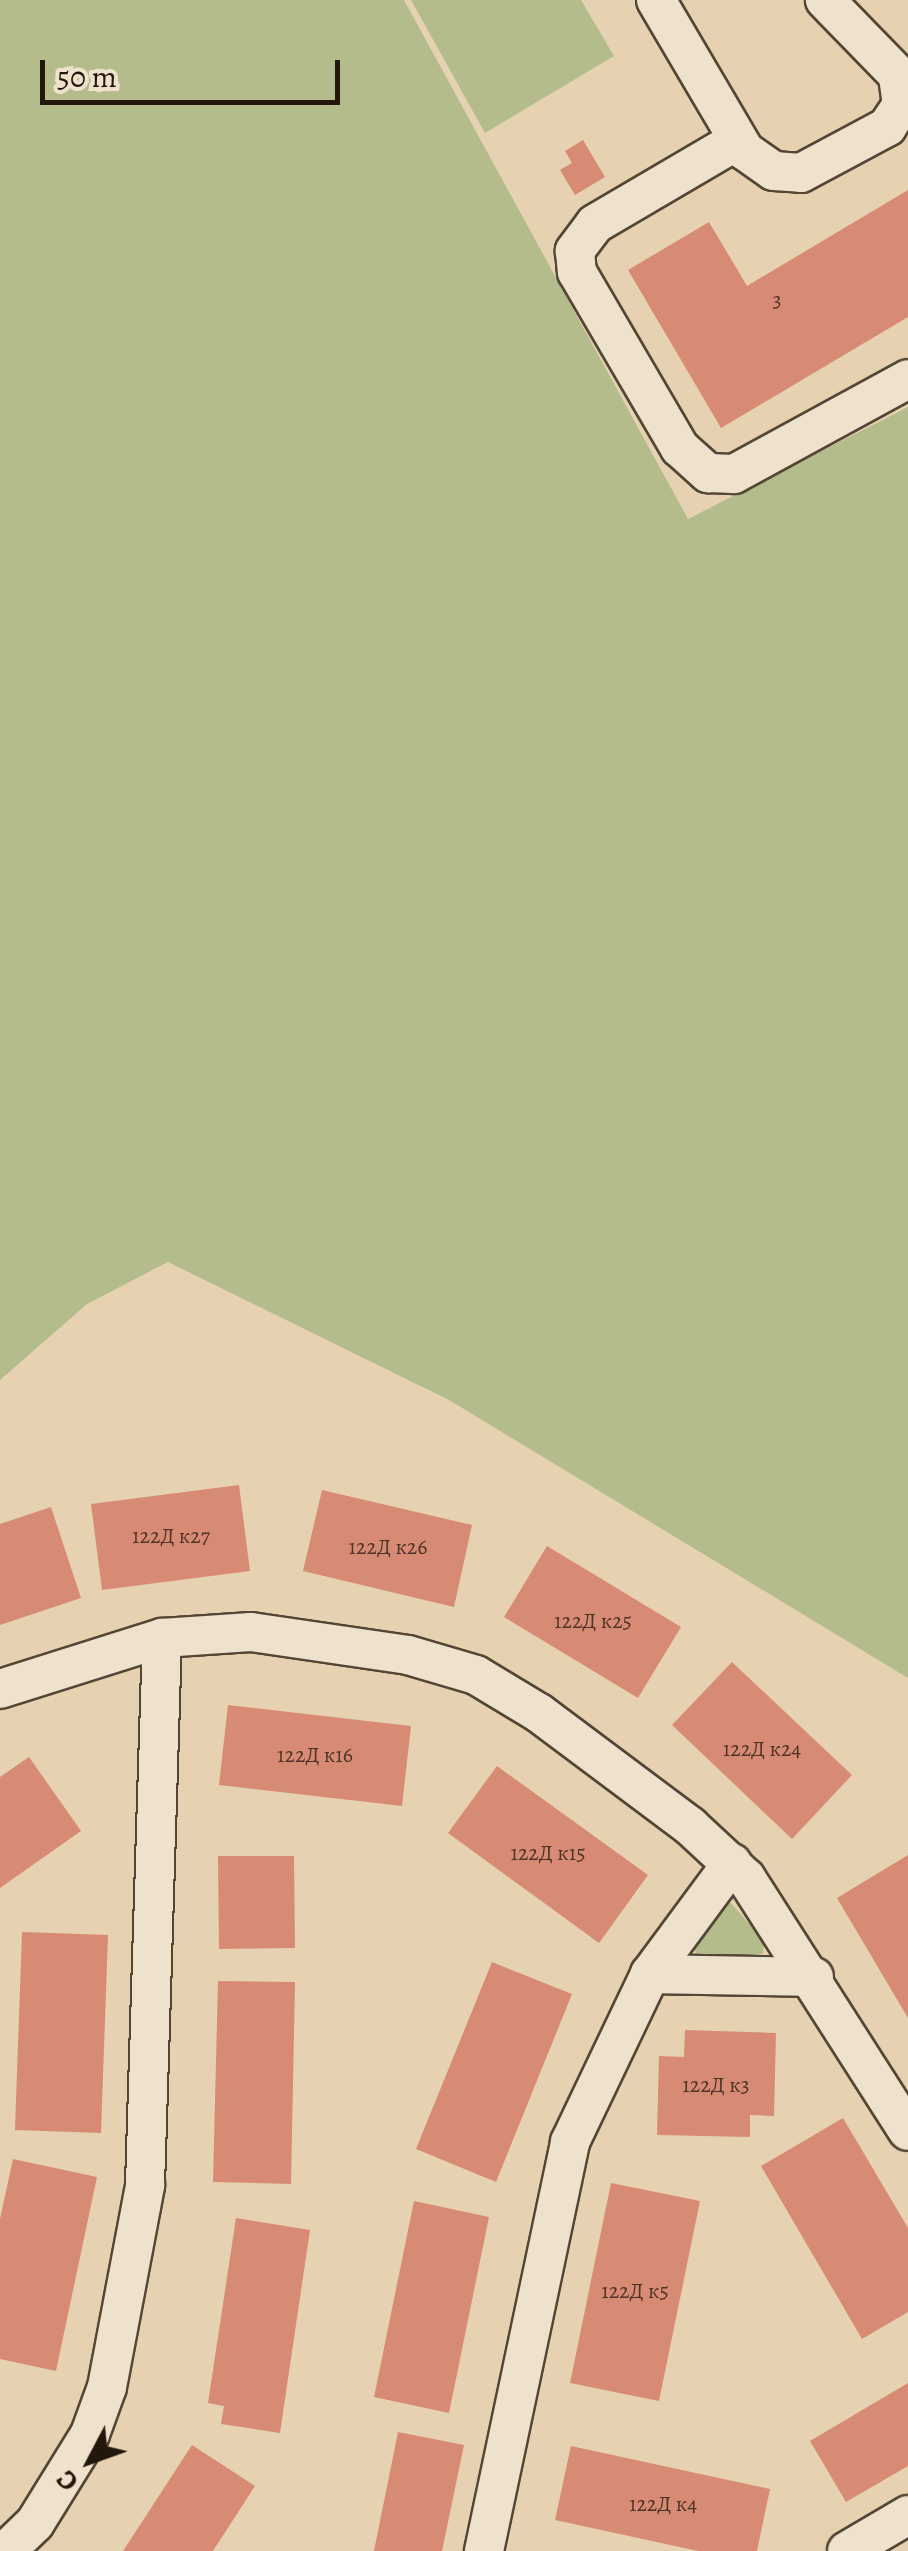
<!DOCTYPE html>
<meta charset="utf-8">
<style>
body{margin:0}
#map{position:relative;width:908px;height:2551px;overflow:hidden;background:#e6d2b0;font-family:Alegreya,serif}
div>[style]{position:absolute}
.green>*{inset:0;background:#b4bc8c}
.building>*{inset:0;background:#d78b75}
.roads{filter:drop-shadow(2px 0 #544635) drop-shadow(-2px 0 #544635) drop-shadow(0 2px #544635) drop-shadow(0 -2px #544635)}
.minor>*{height:38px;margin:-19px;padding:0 19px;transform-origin:19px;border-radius:19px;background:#efe2cc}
span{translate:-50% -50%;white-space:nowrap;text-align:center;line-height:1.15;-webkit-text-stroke:9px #efe2cc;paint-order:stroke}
.number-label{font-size:22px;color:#503426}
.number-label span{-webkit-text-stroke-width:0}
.north{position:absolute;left:40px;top:2411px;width:100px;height:100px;-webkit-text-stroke:8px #efe2cc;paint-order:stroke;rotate:229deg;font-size:28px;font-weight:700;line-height:40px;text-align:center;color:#23170c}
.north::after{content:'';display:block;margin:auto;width:35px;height:45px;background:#23170c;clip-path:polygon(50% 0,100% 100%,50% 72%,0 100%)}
.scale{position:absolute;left:40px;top:60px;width:300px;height:45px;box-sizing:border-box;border:5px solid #23170c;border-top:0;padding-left:12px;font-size:30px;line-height:35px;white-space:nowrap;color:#23170c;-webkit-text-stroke:8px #efe2cc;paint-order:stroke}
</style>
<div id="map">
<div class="green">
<div style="clip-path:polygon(0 0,404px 0,688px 519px,908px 407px,908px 1678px,449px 1400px,168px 1262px,87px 1304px,0 1380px)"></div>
<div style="clip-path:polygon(411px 0,581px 0,614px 56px,485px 133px)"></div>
<div style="clip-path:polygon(731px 1903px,764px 1941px,763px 1954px,698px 1958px,692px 1942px,715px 1907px)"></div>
</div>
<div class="building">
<div style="clip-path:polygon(583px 140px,605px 177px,575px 195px,560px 170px,572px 163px,565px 151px)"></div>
<div style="clip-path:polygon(908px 190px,908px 317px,721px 428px,628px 270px,709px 222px,747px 286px)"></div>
<div style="clip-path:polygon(239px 1485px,250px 1571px,102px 1590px,91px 1504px)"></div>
<div style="clip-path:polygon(322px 1490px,472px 1525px,454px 1607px,303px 1571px)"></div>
<div style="clip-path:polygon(51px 1507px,81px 1598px,0 1625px,0 1524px)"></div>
<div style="clip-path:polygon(547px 1546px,681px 1627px,638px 1698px,504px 1617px)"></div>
<div style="clip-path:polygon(732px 1662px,852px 1775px,792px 1839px,672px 1725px)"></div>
<div style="clip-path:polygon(228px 1705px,411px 1726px,402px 1806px,219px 1785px)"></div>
<div style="clip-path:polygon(29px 1757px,81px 1831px,0 1888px,0 1777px)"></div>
<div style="clip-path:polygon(497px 1766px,648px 1875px,599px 1943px,448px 1833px)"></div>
<div style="clip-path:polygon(908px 1855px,908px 2018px,837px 1898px)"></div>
<div style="clip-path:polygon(218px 1856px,294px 1856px,295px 1948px,219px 1949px)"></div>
<div style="clip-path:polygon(22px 1932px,108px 1935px,101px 2133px,15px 2130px)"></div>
<div style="clip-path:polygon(492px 1962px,572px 1994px,496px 2182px,416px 2149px)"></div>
<div style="clip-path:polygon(218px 1981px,295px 1982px,291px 2184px,213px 2182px)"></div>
<div style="clip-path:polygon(685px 2030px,776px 2033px,774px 2116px,750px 2115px,750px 2137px,657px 2135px,659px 2056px,684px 2057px)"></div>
<div style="clip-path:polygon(843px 2118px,908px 2228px,908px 2312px,862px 2339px,761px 2166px)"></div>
<div style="clip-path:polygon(13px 2159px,97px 2177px,56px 2371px,0 2359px,0 2219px)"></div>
<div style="clip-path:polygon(611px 2183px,700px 2201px,659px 2401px,570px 2383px)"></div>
<div style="clip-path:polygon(414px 2201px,489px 2217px,449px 2413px,374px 2397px)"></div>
<div style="clip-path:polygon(236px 2218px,310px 2230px,280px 2433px,221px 2424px,224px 2406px,208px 2403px)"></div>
<div style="clip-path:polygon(908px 2383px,908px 2466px,846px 2502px,810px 2441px)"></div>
<div style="clip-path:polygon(398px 2432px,464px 2445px,442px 2551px,374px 2551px)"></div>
<div style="clip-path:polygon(192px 2445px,255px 2486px,213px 2551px,123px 2551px)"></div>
<div style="clip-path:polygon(571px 2446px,770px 2489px,757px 2551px,698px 2551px,555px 2520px)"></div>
</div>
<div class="roads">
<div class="minor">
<div style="left:656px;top:0;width:175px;rotate:59.5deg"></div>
<div style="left:745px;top:151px;width:35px;rotate:35deg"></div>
<div style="left:774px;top:171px;width:27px;rotate:4deg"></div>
<div style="left:801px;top:173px;width:98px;rotate:-28.1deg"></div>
<div style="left:887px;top:127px;width:27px;rotate:-56deg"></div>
<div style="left:902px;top:105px;width:30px;rotate:-98deg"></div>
<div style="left:898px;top:75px;width:105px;rotate:-134.2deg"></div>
<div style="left:738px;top:140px;width:166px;rotate:149.6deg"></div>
<div style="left:595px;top:224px;width:34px;rotate:127deg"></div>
<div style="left:575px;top:251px;width:21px;rotate:85deg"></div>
<div style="left:577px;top:272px;width:204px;rotate:59.7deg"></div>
<div style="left:680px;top:448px;width:38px;rotate:42deg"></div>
<div style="left:708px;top:473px;width:26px;rotate:2deg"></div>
<div style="left:734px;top:474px;width:198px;rotate:-28.6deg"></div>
<div style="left:0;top:1689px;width:170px;rotate:-17.5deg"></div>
<div style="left:650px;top:1974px;width:164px;rotate:1deg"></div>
<div style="left:6px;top:2551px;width:40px;rotate:-44deg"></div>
<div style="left:35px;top:2523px;width:105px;rotate:-58.3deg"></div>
<div style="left:90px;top:2434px;width:50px;rotate:-70.1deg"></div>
<div style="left:107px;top:2387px;width:206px;rotate:-79.3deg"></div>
<div style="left:145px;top:2185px;width:547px;rotate:-88.22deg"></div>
<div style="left:162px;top:1638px;width:89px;rotate:-3.9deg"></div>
<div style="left:251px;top:1632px;width:159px;rotate:8.3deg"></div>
<div style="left:408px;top:1655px;width:71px;rotate:16.4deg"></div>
<div style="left:476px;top:1675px;width:74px;rotate:31.1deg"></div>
<div style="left:539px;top:1713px;width:189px;rotate:36.8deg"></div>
<div style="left:690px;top:1826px;width:76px;rotate:42.9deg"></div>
<div style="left:746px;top:1878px;width:300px;rotate:57.4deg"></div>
<div style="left:484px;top:2551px;width:418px;rotate:-78.1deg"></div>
<div style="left:570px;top:2142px;width:186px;rotate:-64.5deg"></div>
<div style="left:650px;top:1974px;width:138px;rotate:-53.5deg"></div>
<div style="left:847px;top:2551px;width:71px;rotate:-30.5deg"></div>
</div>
</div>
<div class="number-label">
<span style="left:777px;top:301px">3</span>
<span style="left:171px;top:1537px">122Д к27</span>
<span style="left:388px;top:1548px">122Д к26</span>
<span style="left:593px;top:1622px">122Д к25</span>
<span style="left:762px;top:1750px">122Д к24</span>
<span style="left:315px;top:1756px">122Д к16</span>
<span style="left:548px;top:1854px">122Д к15</span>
<span style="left:716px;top:2086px">122Д к3</span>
<span style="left:635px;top:2292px">122Д к5</span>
<span style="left:663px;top:2505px">122Д к4</span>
</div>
<div class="north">С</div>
<div class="scale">50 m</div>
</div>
